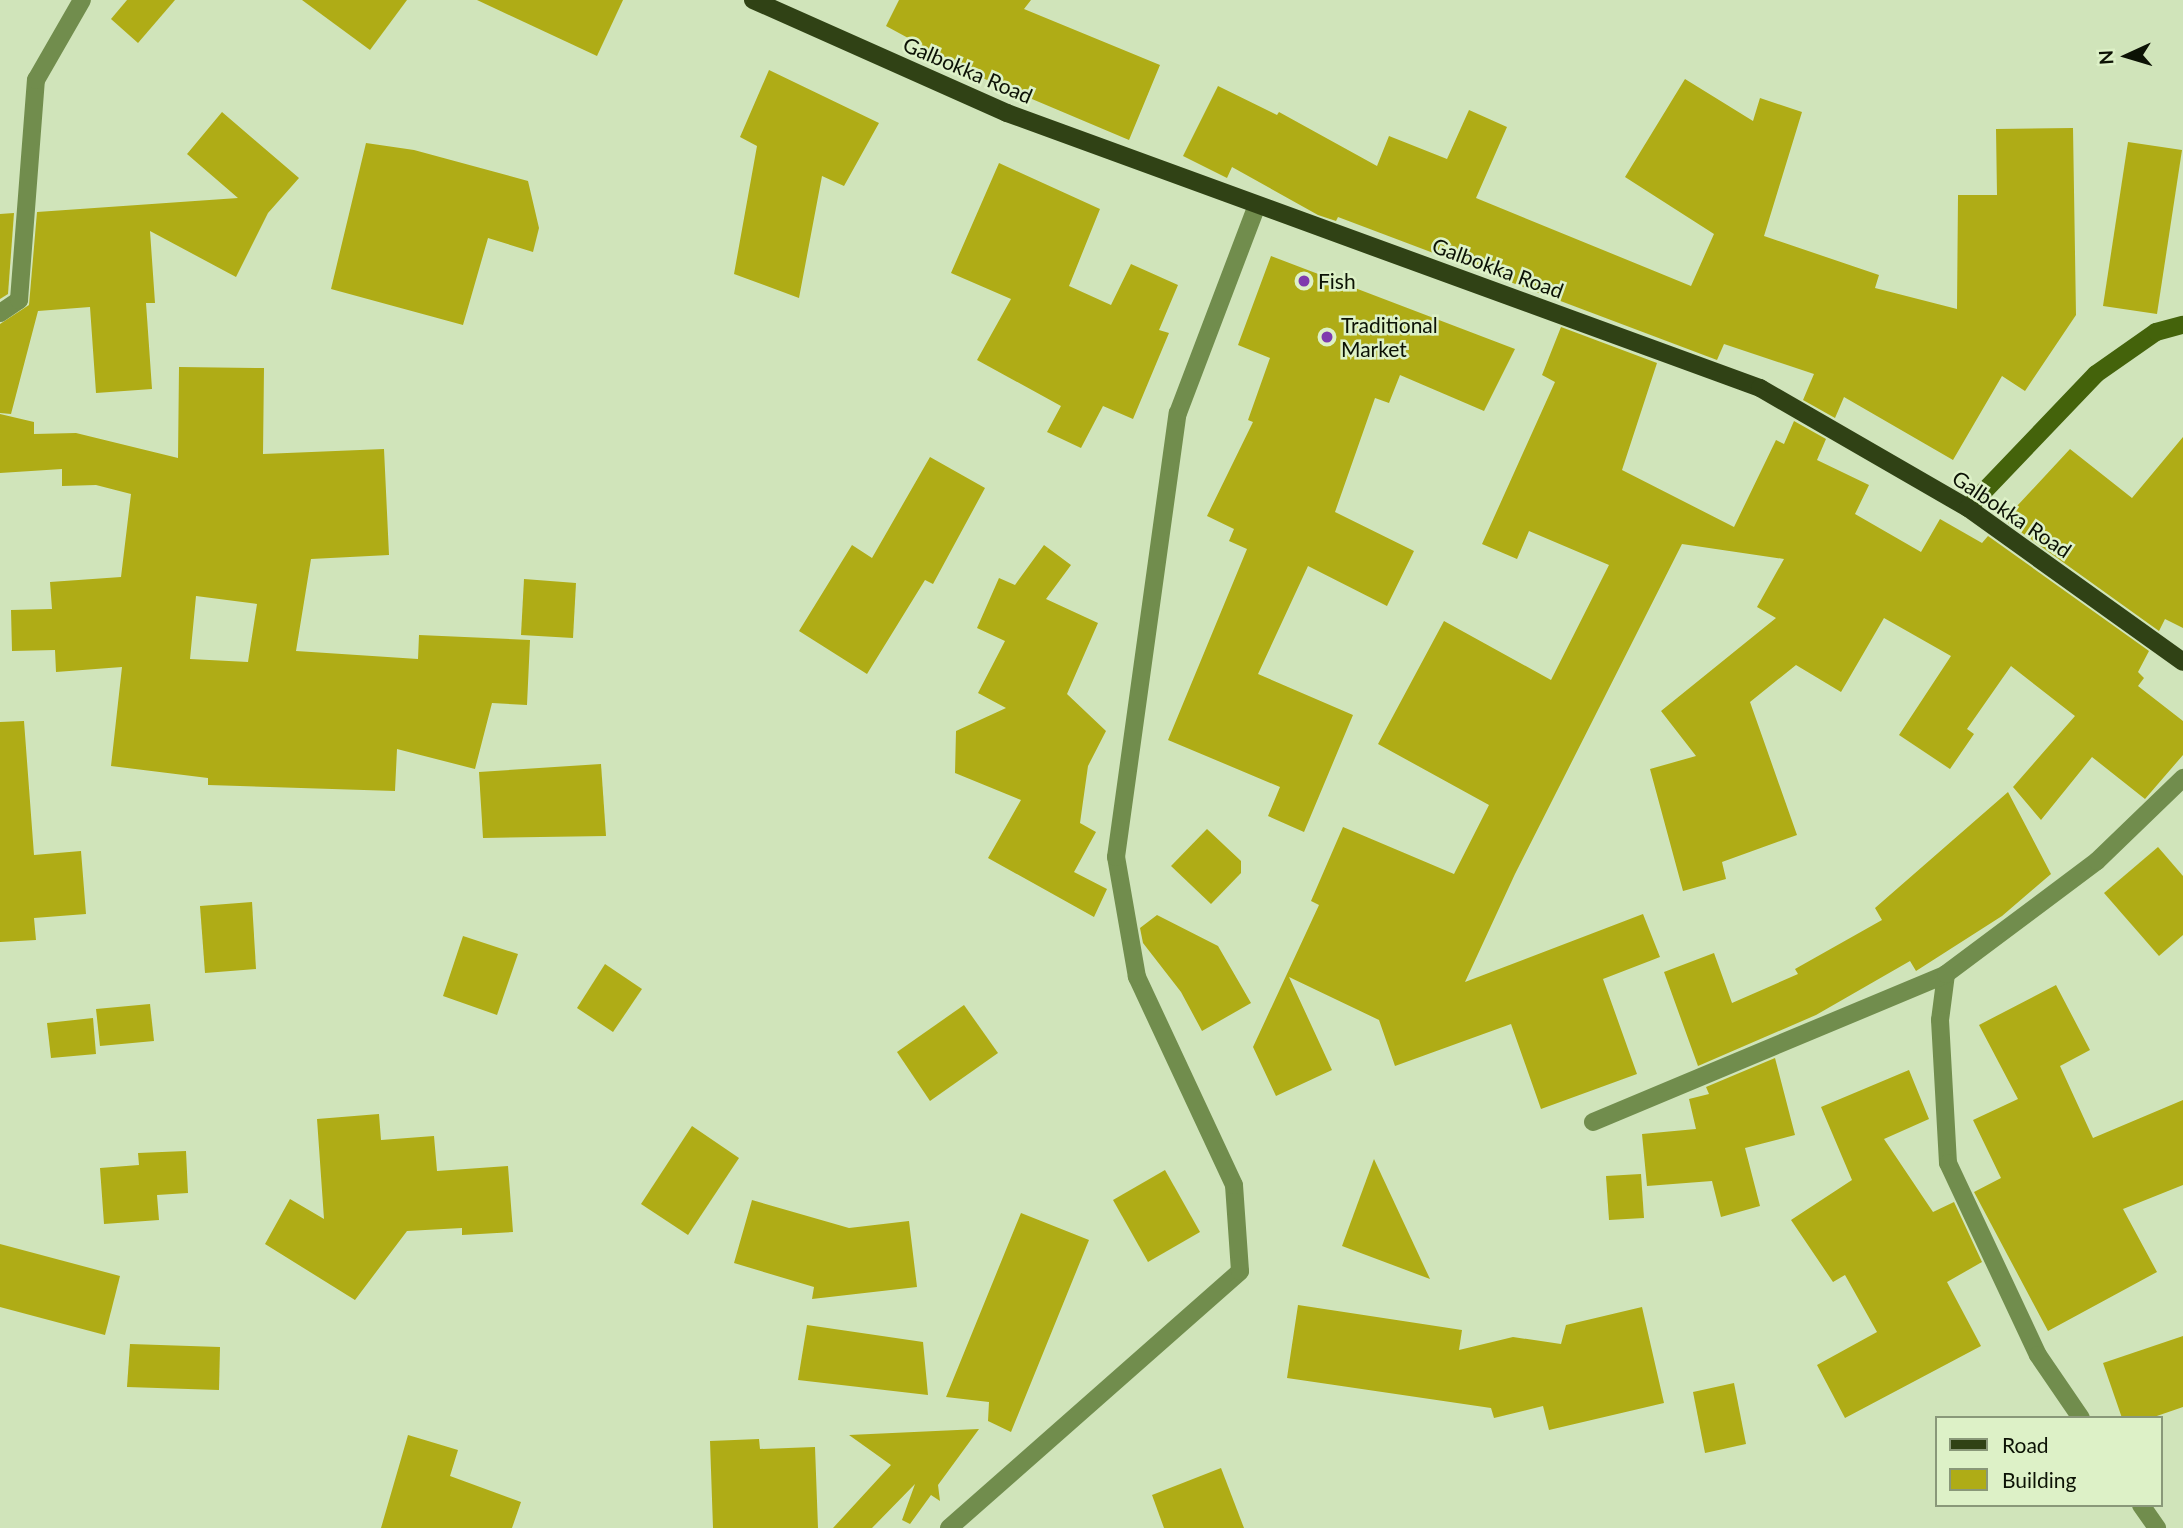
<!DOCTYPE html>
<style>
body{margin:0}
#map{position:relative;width:2183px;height:1528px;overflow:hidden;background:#d0e4ba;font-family:Lato,sans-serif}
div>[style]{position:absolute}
.building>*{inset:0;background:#afac16}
.street>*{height:18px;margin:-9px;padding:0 9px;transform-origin:9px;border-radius:9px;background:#718d4d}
.secondary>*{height:18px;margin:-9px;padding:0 9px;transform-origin:9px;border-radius:9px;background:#44630b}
.primary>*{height:18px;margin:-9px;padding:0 9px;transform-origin:9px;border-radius:9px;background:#304215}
.dots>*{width:19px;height:19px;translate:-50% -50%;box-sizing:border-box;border:4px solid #ddf1c7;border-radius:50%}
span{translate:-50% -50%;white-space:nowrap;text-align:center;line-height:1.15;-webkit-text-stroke:5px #ddf1c7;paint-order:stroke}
.street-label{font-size:21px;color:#0c1205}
.poi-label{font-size:21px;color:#0c1205}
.left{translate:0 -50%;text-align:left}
.legend{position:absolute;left:1935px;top:1416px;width:228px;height:91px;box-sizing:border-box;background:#ddf1c7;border:2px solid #899879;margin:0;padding:9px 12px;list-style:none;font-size:21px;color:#0c1205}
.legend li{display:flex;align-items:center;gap:14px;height:35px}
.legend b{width:35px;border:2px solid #899879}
.north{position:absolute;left:2092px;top:21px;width:70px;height:70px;-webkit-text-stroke:5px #ddf1c7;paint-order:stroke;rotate:266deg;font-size:19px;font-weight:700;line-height:28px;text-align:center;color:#0c1205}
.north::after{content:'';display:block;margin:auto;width:24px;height:32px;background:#0c1205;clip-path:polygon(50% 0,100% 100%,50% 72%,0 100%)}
</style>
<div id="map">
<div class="building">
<div style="clip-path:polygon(127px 0,175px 0,138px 43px,111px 19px)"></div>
<div style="clip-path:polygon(302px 0,407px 0,370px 50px)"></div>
<div style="clip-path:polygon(477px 0,623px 0,597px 56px)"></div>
<div style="clip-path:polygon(899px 0,1031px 0,1024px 9px,1160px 65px,1129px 140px,980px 77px,886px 26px)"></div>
<div style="clip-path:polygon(769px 70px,879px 123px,844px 186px,822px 176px,799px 298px,734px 274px,757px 146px,740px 137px)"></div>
<div style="clip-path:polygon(1685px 79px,1753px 121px,1760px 98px,1802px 112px,1764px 236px,1879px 275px,1875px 288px,1957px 309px,1958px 195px,1997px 195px,1996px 129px,2073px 128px,2076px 315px,2025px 391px,2002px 376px,1953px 460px,1844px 397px,1835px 418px,1803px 400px,1814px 374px,1724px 344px,1717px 360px,1338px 217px,1336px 221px,1318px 215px,1232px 167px,1227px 178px,1183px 156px,1218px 86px,1277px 115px,1279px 112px,1377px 166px,1389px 136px,1447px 159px,1469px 110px,1507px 127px,1476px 198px,1691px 286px,1714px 234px,1625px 177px)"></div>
<div style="clip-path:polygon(222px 112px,299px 178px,268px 213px,236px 277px,150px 231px,155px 303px,146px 303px,152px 389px,96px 393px,90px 307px,38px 311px,11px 414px,0 413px,0 324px,29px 305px,37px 212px,238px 198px,187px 154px)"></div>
<div style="clip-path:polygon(2128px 142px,2182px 150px,2157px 314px,2103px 306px)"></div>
<div style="clip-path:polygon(366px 143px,414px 150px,528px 181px,539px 228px,533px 252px,488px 238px,463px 325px,331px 289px)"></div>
<div style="clip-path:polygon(999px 163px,1100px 209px,1069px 286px,1111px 305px,1131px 264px,1178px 285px,1159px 330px,1169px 333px,1133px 419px,1103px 406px,1081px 448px,1047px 432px,1061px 406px,977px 360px,1011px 299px,951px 273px)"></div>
<div style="clip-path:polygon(14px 213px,8px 294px,0 299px,0 214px)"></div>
<div style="clip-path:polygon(1271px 256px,1515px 349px,1484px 411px,1400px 375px,1389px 403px,1375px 398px,1335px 512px,1414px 551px,1387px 606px,1308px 566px,1258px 674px,1353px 715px,1304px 832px,1268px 816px,1280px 787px,1168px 740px,1247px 549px,1229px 541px,1234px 529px,1207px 516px,1253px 422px,1248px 420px,1270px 358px,1238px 345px)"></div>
<div style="clip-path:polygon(1561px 327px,1657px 363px,1622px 470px,1734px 527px,1776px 440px,1784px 444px,1794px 421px,1826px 439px,1817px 460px,1869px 485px,1855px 514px,1921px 552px,1940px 519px,1982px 543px,1988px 536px,2149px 651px,2138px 672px,2144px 678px,2138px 686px,2183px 721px,2183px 755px,2145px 799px,2092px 757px,2041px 820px,2013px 787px,2075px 716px,2011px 666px,1967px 729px,1974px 734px,1950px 769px,1899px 735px,1951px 656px,1884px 618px,1841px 692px,1796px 665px,1750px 702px,1797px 835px,1722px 862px,1726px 879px,1683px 891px,1650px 769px,1696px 756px,1661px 711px,1776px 618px,1757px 607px,1784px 559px,1682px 544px,1515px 874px,1465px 982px,1643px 914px,1660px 957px,1603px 979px,1637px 1074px,1541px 1109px,1511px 1024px,1395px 1066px,1379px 1020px,1289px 977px,1332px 1070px,1276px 1096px,1253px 1047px,1319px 905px,1311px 901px,1343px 827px,1454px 874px,1489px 805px,1378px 744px,1444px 621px,1551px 680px,1609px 565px,1529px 531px,1517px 559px,1482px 544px,1555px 382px,1542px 375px)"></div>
<div style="clip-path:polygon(evenodd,179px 367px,264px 368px,263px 454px,384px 449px,389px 555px,311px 559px,296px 651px,418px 659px,419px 635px,530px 640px,527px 705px,492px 703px,475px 769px,397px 749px,395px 791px,208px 785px,208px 778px,111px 766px,122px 667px,56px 672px,55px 650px,12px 651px,11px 610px,52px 609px,50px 582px,121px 577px,131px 494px,96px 485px,62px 486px,62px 469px,0 473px,0 414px,34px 422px,34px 434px,76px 433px,178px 458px,179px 367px,196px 596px,257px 604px,248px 662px,190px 659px,196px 596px)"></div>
<div style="clip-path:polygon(2183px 437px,2183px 628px,2165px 619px,2159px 631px,2004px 520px,2070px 449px,2132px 498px)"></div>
<div style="clip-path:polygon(930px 457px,985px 488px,933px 584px,925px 580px,867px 674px,799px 631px,852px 545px,872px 558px)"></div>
<div style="clip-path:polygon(1044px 545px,1071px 565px,1046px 599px,1098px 623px,1067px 694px,1106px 731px,1088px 766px,1080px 823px,1096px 832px,1074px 872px,1107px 889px,1094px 917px,988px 858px,1021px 800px,955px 773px,956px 731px,1006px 708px,978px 693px,1005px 641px,977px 628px,999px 578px,1015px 585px)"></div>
<div style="clip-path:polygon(524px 579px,576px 583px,573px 638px,521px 635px)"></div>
<div style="clip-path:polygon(24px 721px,34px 855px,81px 851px,86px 914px,34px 918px,36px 940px,0 942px,0 722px)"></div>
<div style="clip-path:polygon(601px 764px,606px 836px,483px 838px,479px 772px)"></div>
<div style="clip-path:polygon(2008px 792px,2051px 874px,2002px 916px,1916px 971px,1910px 961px,1816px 1015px,1698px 1066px,1664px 972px,1714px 953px,1732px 1003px,1798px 974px,1795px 969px,1882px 920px,1875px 908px)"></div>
<div style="clip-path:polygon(1207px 829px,1241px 861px,1241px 873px,1211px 904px,1171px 866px)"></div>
<div style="clip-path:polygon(2158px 847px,2183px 876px,2183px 935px,2159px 956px,2104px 893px)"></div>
<div style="clip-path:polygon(252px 902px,256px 969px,205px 973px,200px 906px)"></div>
<div style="clip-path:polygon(1157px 915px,1218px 946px,1251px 1003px,1202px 1031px,1181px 992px,1143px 943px,1140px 928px)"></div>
<div style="clip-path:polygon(463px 936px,518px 954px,497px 1015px,443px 996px)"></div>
<div style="clip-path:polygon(605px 964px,642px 989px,613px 1032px,577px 1008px)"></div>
<div style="clip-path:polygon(2056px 985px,2090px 1050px,2060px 1066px,2093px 1138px,2183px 1100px,2183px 1185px,2123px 1209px,2157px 1272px,2048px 1331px,1974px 1192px,2001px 1178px,1973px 1120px,2018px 1099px,1979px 1025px)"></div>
<div style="clip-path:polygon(150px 1004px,154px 1041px,100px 1046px,96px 1009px)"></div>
<div style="clip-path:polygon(964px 1005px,998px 1053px,930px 1101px,897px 1052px)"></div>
<div style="clip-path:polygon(93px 1018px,96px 1054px,51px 1058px,47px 1023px)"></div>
<div style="clip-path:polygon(1775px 1058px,1795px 1135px,1745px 1148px,1760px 1206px,1721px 1217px,1712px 1181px,1647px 1186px,1642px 1134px,1696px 1129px,1689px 1099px,1709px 1094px,1706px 1087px)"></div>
<div style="clip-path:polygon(1909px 1070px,1929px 1119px,1884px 1139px,1933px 1212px,1954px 1202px,1982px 1262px,1947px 1282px,1981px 1346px,1845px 1418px,1817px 1365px,1877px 1332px,1845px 1275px,1833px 1282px,1791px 1220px,1852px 1180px,1821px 1107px)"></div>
<div style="clip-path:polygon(379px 1114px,381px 1140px,434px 1136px,437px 1171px,508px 1166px,513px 1232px,462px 1235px,462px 1228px,407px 1231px,355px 1300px,265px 1244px,290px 1199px,324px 1219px,317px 1119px)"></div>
<div style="clip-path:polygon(692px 1126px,739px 1158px,688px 1235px,641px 1204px)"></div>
<div style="clip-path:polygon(186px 1151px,188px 1193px,157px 1195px,159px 1220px,104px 1224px,100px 1168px,139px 1165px,138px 1153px)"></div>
<div style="clip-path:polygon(1374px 1159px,1430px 1279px,1342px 1246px)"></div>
<div style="clip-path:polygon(1165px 1170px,1200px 1232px,1148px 1262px,1113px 1200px)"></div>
<div style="clip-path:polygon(1641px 1174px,1644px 1218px,1609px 1220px,1606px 1176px)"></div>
<div style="clip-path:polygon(752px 1200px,849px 1228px,909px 1221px,917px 1287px,812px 1299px,814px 1287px,734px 1263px)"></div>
<div style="clip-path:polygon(1021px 1213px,1089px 1240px,1011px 1432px,988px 1421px,989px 1402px,946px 1397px)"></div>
<div style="clip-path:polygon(0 1244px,120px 1276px,105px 1335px,0 1307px)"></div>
<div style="clip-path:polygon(1298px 1305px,1462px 1330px,1459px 1350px,1513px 1337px,1561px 1344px,1566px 1325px,1642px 1307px,1664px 1403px,1549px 1430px,1543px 1406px,1494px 1418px,1491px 1408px,1287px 1378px)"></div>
<div style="clip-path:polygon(807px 1325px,923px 1342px,928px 1395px,798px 1380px)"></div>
<div style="clip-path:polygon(2183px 1336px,2183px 1407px,2151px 1418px,2122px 1418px,2103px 1363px)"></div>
<div style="clip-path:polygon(130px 1344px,220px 1347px,219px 1390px,127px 1387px)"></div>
<div style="clip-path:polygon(1734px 1383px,1746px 1444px,1705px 1453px,1693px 1392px)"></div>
<div style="clip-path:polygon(979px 1429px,938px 1485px,940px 1501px,931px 1495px,910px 1524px,902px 1520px,915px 1484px,872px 1528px,833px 1528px,891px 1465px,849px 1435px)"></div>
<div style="clip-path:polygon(408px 1435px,458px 1450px,450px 1476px,521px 1502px,512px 1528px,381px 1528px)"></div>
<div style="clip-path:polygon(759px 1439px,760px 1449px,815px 1447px,818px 1528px,713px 1528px,710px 1441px)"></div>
<div style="clip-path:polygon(1221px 1468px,1244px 1528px,1164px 1528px,1152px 1495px)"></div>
</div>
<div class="street">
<div style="left:0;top:313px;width:23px;rotate:-34deg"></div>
<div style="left:19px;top:300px;width:221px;rotate:-85.6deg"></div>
<div style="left:36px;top:80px;width:92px;rotate:-60.1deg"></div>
<div style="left:1946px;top:974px;width:46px;rotate:97.4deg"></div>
<div style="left:1940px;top:1020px;width:143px;rotate:86.8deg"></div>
<div style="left:1948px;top:1163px;width:212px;rotate:64.9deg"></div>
<div style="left:2038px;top:1355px;width:76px;rotate:55.7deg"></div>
<div style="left:1593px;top:1122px;width:383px;rotate:-22.7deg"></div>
<div style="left:1946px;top:974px;width:189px;rotate:-36.8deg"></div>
<div style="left:2097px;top:861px;width:120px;rotate:-44deg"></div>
<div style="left:2141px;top:1505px;width:28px;rotate:55deg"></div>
<div style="left:949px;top:1528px;width:388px;rotate:-41.4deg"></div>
<div style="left:1240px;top:1271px;width:86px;rotate:-94deg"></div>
<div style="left:1234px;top:1185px;width:230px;rotate:-115deg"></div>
<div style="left:1137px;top:977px;width:122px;rotate:-99.9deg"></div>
<div style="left:1116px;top:857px;width:448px;rotate:-82.1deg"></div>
<div style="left:1178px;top:413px;width:222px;rotate:-69.2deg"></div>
</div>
<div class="secondary">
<div style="left:1968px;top:508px;width:185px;rotate:-46.3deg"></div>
<div style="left:2096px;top:374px;width:73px;rotate:-35deg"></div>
<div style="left:2156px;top:332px;width:28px;rotate:-15deg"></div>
</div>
<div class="primary">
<div style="left:753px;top:0;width:278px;rotate:24deg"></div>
<div style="left:1007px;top:113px;width:802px;rotate:20.06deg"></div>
<div style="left:1760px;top:388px;width:240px;rotate:30deg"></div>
<div style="left:1968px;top:508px;width:264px;rotate:35.6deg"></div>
</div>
<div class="dots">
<div style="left:1304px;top:281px;background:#7f3bae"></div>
<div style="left:1327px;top:337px;background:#7f3bae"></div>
</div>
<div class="street-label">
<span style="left:968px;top:70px;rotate:23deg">Galbokka Road</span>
<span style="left:1498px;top:268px;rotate:20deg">Galbokka Road</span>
<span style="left:2012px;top:514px;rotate:34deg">Galbokka Road</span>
</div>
<div class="poi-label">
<span class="left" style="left:1318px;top:281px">Fish</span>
<span class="left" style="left:1341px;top:337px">Traditional<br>Market</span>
</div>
<ul class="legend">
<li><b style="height:9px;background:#304215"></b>Road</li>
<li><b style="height:19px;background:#afac16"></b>Building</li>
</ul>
<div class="north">N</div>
</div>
